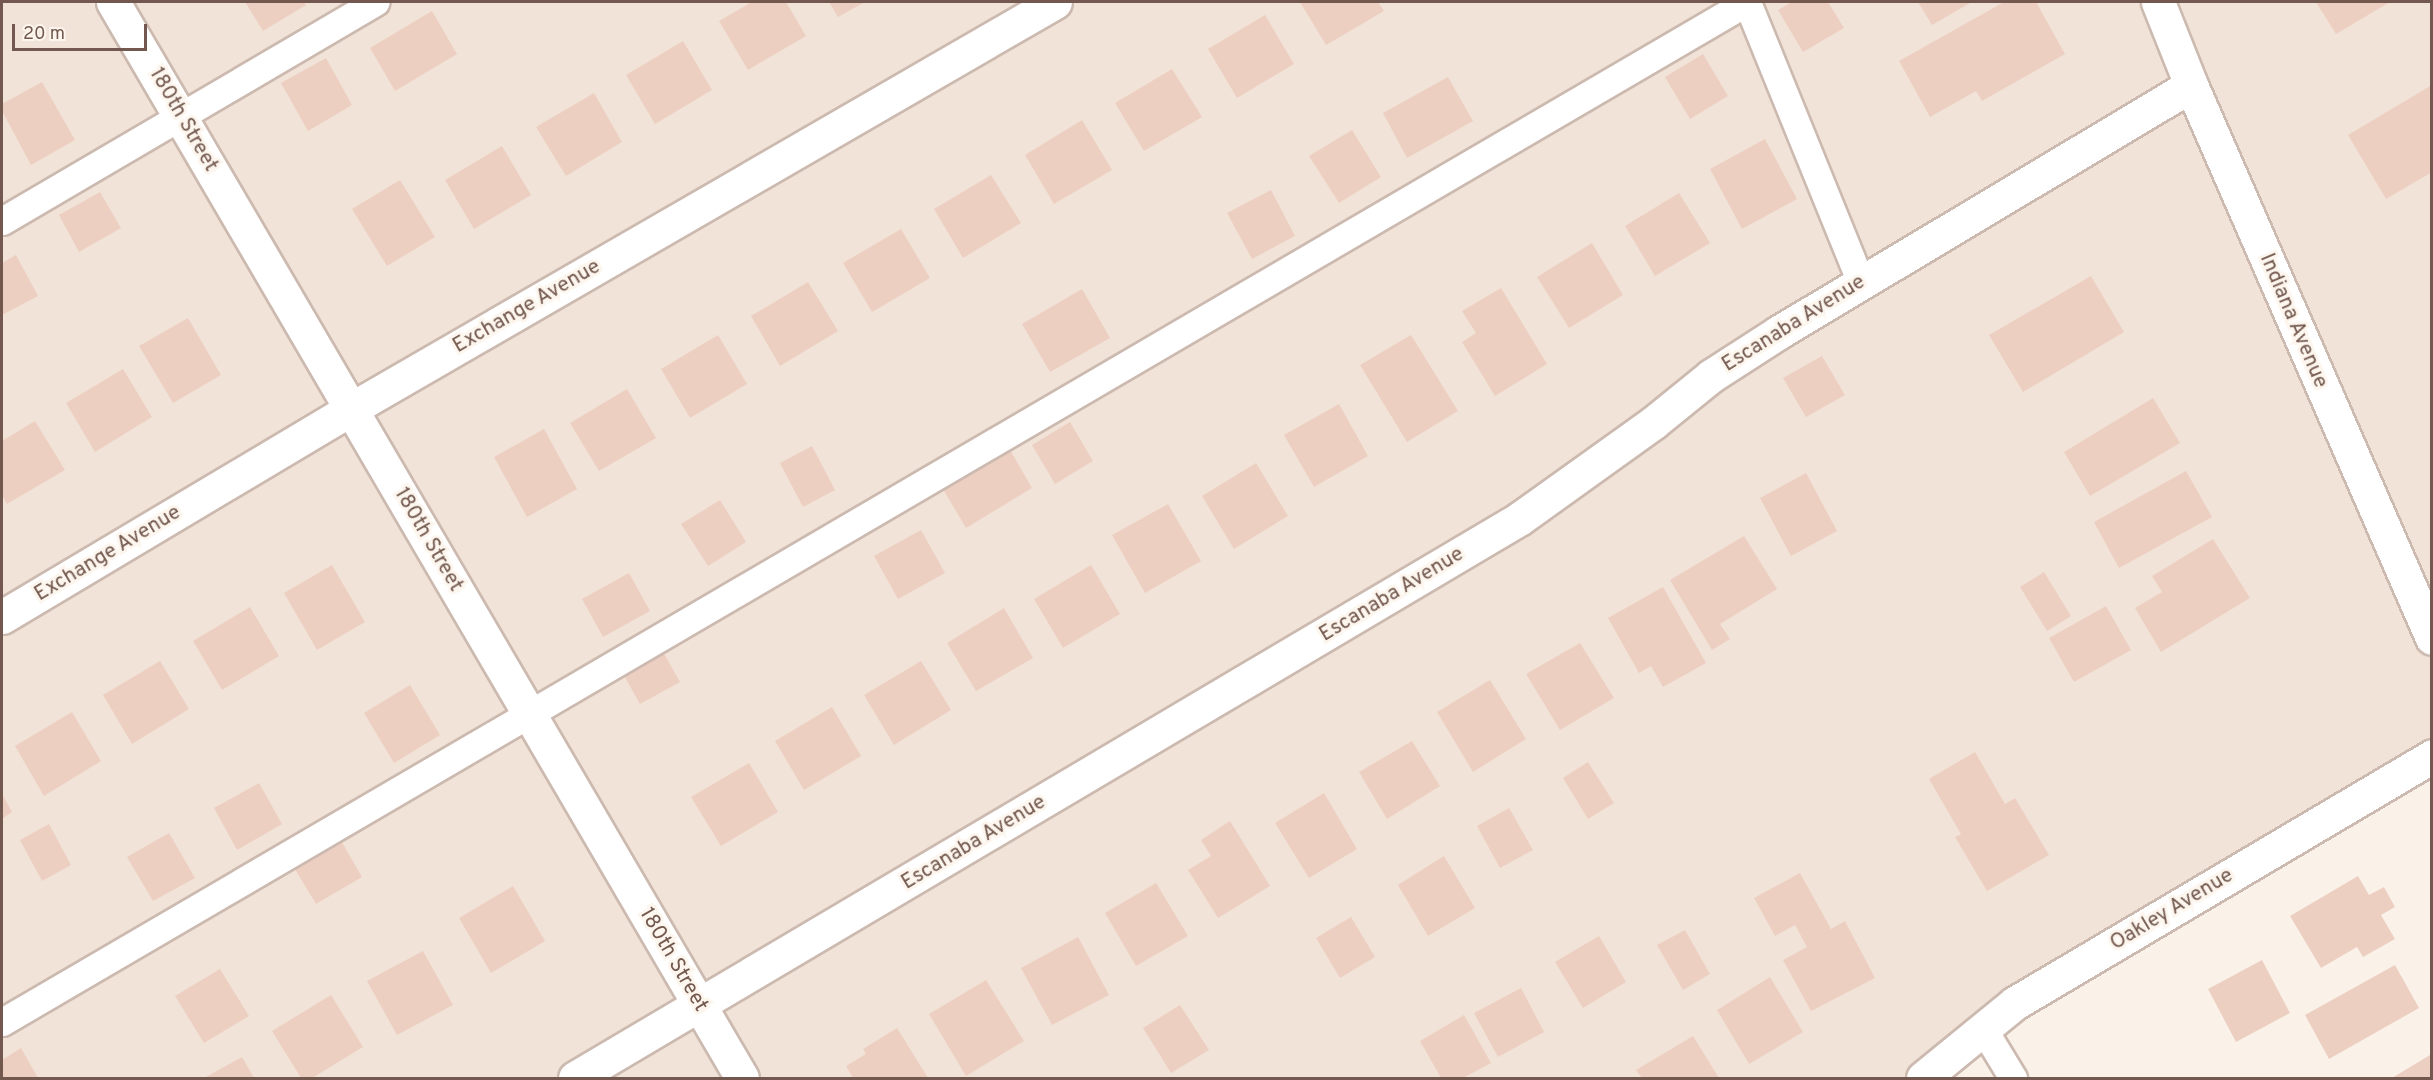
<!DOCTYPE html>
<style>
body{margin:0}
#map{position:relative;width:2433px;height:1080px;overflow:hidden;background:#faf2e8;font-family:Overpass,sans-serif}
div>[style]{position:absolute}
.residential>*{inset:0;background:#f1e3d7}
.building>*{inset:0;background:#edcfc2}
.roads{filter:drop-shadow(2px 0 #ccb9af) drop-shadow(-2px 0 #ccb9af) drop-shadow(0 2px #ccb9af) drop-shadow(0 -2px #ccb9af)}
.service>*{height:27px;margin:-13.5px;padding:0 13.5px;transform-origin:13.5px;border-radius:13.5px;background:#fff}
.minor>*{height:33px;margin:-16.5px;padding:0 16.5px;transform-origin:16.5px;border-radius:16.5px;background:#fff}
span{translate:-50% -50%;white-space:nowrap;text-align:center;line-height:1.15;-webkit-text-stroke:6px #fdf6ee;paint-order:stroke}
.street-label{font-size:21px;color:#72584e}
.frame{position:absolute;inset:0;border:3px solid #72584e;pointer-events:none}
.scale{position:absolute;left:12px;top:24px;width:135px;height:27px;box-sizing:border-box;border:3px solid #72584e;border-top:0;padding-left:8px;font-size:18px;line-height:21px;white-space:nowrap;color:#72584e;-webkit-text-stroke:4px #fdf6ee;paint-order:stroke}
</style>
<div id="map">
<div class="residential">
<div style="clip-path:polygon(2px 2px,2431px 2px,2431px 757px,1913px 1078px,2px 1078px)"></div>
</div>
<div class="building">
<div style="clip-path:polygon(245px 2px,304px 2px,306px 5px,263px 31px)"></div>
<div style="clip-path:polygon(752px 2px,786px 2px,806px 36px,748px 70px,719px 21px)"></div>
<div style="clip-path:polygon(829px 2px,865px 2px,838px 17px)"></div>
<div style="clip-path:polygon(1300px 2px,1378px 2px,1384px 11px,1326px 45px)"></div>
<div style="clip-path:polygon(1792px 2px,1828px 2px,1844px 28px,1803px 52px,1778px 10px)"></div>
<div style="clip-path:polygon(1918px 2px,1972px 2px,1932px 25px)"></div>
<div style="clip-path:polygon(2004px 2px,2036px 2px,2065px 54px,1982px 101px,1976px 91px,1930px 117px,1899px 61px)"></div>
<div style="clip-path:polygon(2316px 2px,2390px 2px,2336px 34px)"></div>
<div style="clip-path:polygon(432px 11px,457px 54px,395px 91px,370px 48px)"></div>
<div style="clip-path:polygon(1265px 15px,1294px 64px,1237px 98px,1208px 49px)"></div>
<div style="clip-path:polygon(683px 41px,712px 90px,655px 124px,626px 75px)"></div>
<div style="clip-path:polygon(1703px 54px,1728px 96px,1690px 119px,1665px 77px)"></div>
<div style="clip-path:polygon(326px 58px,352px 105px,308px 131px,281px 83px)"></div>
<div style="clip-path:polygon(1172px 69px,1202px 117px,1144px 151px,1115px 103px)"></div>
<div style="clip-path:polygon(1448px 77px,1473px 121px,1407px 158px,1383px 113px)"></div>
<div style="clip-path:polygon(42px 82px,75px 140px,31px 165px,2px 111px,2px 104px)"></div>
<div style="clip-path:polygon(2432px 85px,2432px 172px,2386px 199px,2348px 135px)"></div>
<div style="clip-path:polygon(594px 93px,622px 142px,566px 176px,536px 127px)"></div>
<div style="clip-path:polygon(1082px 120px,1112px 170px,1054px 204px,1025px 155px)"></div>
<div style="clip-path:polygon(1352px 130px,1381px 177px,1339px 203px,1309px 156px)"></div>
<div style="clip-path:polygon(1765px 139px,1797px 199px,1742px 229px,1710px 169px)"></div>
<div style="clip-path:polygon(502px 146px,531px 195px,474px 229px,445px 180px)"></div>
<div style="clip-path:polygon(991px 175px,1021px 223px,963px 258px,934px 209px)"></div>
<div style="clip-path:polygon(400px 180px,435px 237px,387px 266px,352px 209px)"></div>
<div style="clip-path:polygon(1271px 190px,1295px 236px,1252px 259px,1227px 213px)"></div>
<div style="clip-path:polygon(100px 192px,121px 228px,79px 252px,59px 215px)"></div>
<div style="clip-path:polygon(1679px 193px,1710px 243px,1655px 276px,1625px 226px)"></div>
<div style="clip-path:polygon(901px 229px,930px 278px,872px 312px,843px 263px)"></div>
<div style="clip-path:polygon(1592px 243px,1623px 295px,1569px 328px,1537px 277px)"></div>
<div style="clip-path:polygon(16px 255px,38px 296px,2px 315px,2px 263px)"></div>
<div style="clip-path:polygon(2091px 276px,2124px 332px,2023px 392px,1989px 335px)"></div>
<div style="clip-path:polygon(808px 282px,838px 331px,780px 366px,751px 316px)"></div>
<div style="clip-path:polygon(1501px 288px,1547px 364px,1495px 396px,1462px 342px,1476px 333px,1462px 311px)"></div>
<div style="clip-path:polygon(1082px 289px,1110px 338px,1050px 372px,1022px 324px)"></div>
<div style="clip-path:polygon(188px 318px,221px 375px,173px 403px,139px 346px)"></div>
<div style="clip-path:polygon(718px 335px,747px 384px,690px 418px,661px 369px)"></div>
<div style="clip-path:polygon(1411px 335px,1458px 411px,1407px 442px,1360px 365px)"></div>
<div style="clip-path:polygon(1822px 356px,1845px 395px,1806px 417px,1783px 378px)"></div>
<div style="clip-path:polygon(123px 369px,152px 417px,95px 452px,66px 403px)"></div>
<div style="clip-path:polygon(627px 389px,656px 438px,599px 471px,570px 423px)"></div>
<div style="clip-path:polygon(2153px 398px,2180px 443px,2090px 496px,2064px 452px)"></div>
<div style="clip-path:polygon(1339px 404px,1368px 456px,1314px 487px,1284px 435px)"></div>
<div style="clip-path:polygon(35px 421px,65px 470px,7px 504px,2px 495px,2px 441px)"></div>
<div style="clip-path:polygon(1070px 422px,1093px 461px,1055px 484px,1032px 445px)"></div>
<div style="clip-path:polygon(544px 429px,577px 489px,527px 517px,494px 457px)"></div>
<div style="clip-path:polygon(812px 446px,835px 490px,803px 507px,780px 463px)"></div>
<div style="clip-path:polygon(1009px 448px,1032px 488px,966px 528px,940px 484px)"></div>
<div style="clip-path:polygon(1256px 463px,1288px 516px,1234px 549px,1202px 496px)"></div>
<div style="clip-path:polygon(2186px 471px,2212px 517px,2119px 568px,2094px 522px)"></div>
<div style="clip-path:polygon(1806px 473px,1837px 531px,1791px 556px,1760px 498px)"></div>
<div style="clip-path:polygon(720px 500px,746px 542px,708px 566px,681px 524px)"></div>
<div style="clip-path:polygon(1168px 504px,1201px 561px,1145px 593px,1112px 535px)"></div>
<div style="clip-path:polygon(921px 530px,945px 573px,898px 599px,874px 556px)"></div>
<div style="clip-path:polygon(1744px 536px,1777px 589px,1720px 624px,1730px 639px,1712px 650px,1670px 580px)"></div>
<div style="clip-path:polygon(2213px 539px,2250px 598px,2161px 652px,2135px 608px,2162px 592px,2152px 576px)"></div>
<div style="clip-path:polygon(332px 565px,365px 622px,317px 650px,284px 593px)"></div>
<div style="clip-path:polygon(1091px 565px,1120px 614px,1063px 648px,1034px 599px)"></div>
<div style="clip-path:polygon(2044px 572px,2071px 616px,2047px 631px,2020px 587px)"></div>
<div style="clip-path:polygon(629px 573px,650px 611px,603px 637px,582px 599px)"></div>
<div style="clip-path:polygon(1663px 587px,1706px 663px,1663px 687px,1651px 666px,1639px 673px,1608px 618px)"></div>
<div style="clip-path:polygon(2106px 606px,2131px 650px,2074px 682px,2049px 638px)"></div>
<div style="clip-path:polygon(250px 607px,279px 656px,222px 690px,193px 641px)"></div>
<div style="clip-path:polygon(1004px 608px,1033px 658px,976px 691px,947px 643px)"></div>
<div style="clip-path:polygon(1580px 643px,1614px 698px,1560px 730px,1526px 674px)"></div>
<div style="clip-path:polygon(662px 650px,680px 682px,640px 704px,622px 672px)"></div>
<div style="clip-path:polygon(160px 661px,189px 709px,132px 744px,103px 695px)"></div>
<div style="clip-path:polygon(921px 661px,951px 710px,894px 745px,864px 695px)"></div>
<div style="clip-path:polygon(1490px 680px,1526px 739px,1473px 772px,1437px 712px)"></div>
<div style="clip-path:polygon(410px 685px,440px 735px,394px 763px,364px 713px)"></div>
<div style="clip-path:polygon(832px 707px,861px 756px,804px 790px,775px 741px)"></div>
<div style="clip-path:polygon(72px 712px,101px 761px,44px 796px,15px 746px)"></div>
<div style="clip-path:polygon(1412px 741px,1440px 786px,1387px 819px,1359px 772px)"></div>
<div style="clip-path:polygon(1975px 752px,2005px 804px,2015px 798px,2049px 855px,1987px 891px,1955px 837px,1961px 834px,1929px 779px)"></div>
<div style="clip-path:polygon(1588px 762px,1614px 803px,1588px 819px,1563px 778px)"></div>
<div style="clip-path:polygon(749px 763px,778px 812px,721px 846px,691px 797px)"></div>
<div style="clip-path:polygon(259px 783px,282px 824px,237px 850px,214px 808px)"></div>
<div style="clip-path:polygon(1324px 793px,1357px 849px,1309px 878px,1275px 823px)"></div>
<div style="clip-path:polygon(2px 794px,12px 812px,2px 819px)"></div>
<div style="clip-path:polygon(1509px 808px,1533px 850px,1500px 868px,1477px 826px)"></div>
<div style="clip-path:polygon(1230px 821px,1270px 886px,1218px 918px,1188px 870px,1211px 856px,1201px 840px)"></div>
<div style="clip-path:polygon(49px 824px,71px 865px,42px 881px,20px 840px)"></div>
<div style="clip-path:polygon(169px 833px,195px 878px,153px 901px,127px 857px)"></div>
<div style="clip-path:polygon(340px 839px,362px 877px,316px 904px,293px 866px)"></div>
<div style="clip-path:polygon(1444px 856px,1475px 908px,1428px 936px,1398px 885px)"></div>
<div style="clip-path:polygon(1800px 873px,1831px 929px,1845px 921px,1875px 978px,1811px 1011px,1783px 960px,1807px 947px,1795px 925px,1775px 936px,1754px 898px)"></div>
<div style="clip-path:polygon(2358px 876px,2369px 895px,2384px 887px,2395px 907px,2381px 915px,2395px 939px,2363px 957px,2357px 947px,2321px 968px,2290px 916px)"></div>
<div style="clip-path:polygon(1156px 883px,1188px 936px,1136px 966px,1105px 913px)"></div>
<div style="clip-path:polygon(513px 886px,545px 941px,491px 973px,459px 918px)"></div>
<div style="clip-path:polygon(1351px 917px,1375px 957px,1340px 978px,1316px 938px)"></div>
<div style="clip-path:polygon(1685px 930px,1710px 974px,1683px 990px,1657px 945px)"></div>
<div style="clip-path:polygon(1599px 936px,1626px 982px,1583px 1008px,1555px 962px)"></div>
<div style="clip-path:polygon(1078px 937px,1109px 995px,1052px 1025px,1021px 968px)"></div>
<div style="clip-path:polygon(423px 951px,453px 1005px,397px 1035px,367px 981px)"></div>
<div style="clip-path:polygon(2262px 960px,2290px 1013px,2236px 1042px,2208px 989px)"></div>
<div style="clip-path:polygon(2395px 965px,2419px 1008px,2329px 1059px,2305px 1015px)"></div>
<div style="clip-path:polygon(220px 969px,249px 1016px,204px 1043px,175px 996px)"></div>
<div style="clip-path:polygon(1770px 977px,1803px 1032px,1749px 1064px,1717px 1010px)"></div>
<div style="clip-path:polygon(986px 980px,1024px 1041px,966px 1076px,929px 1014px)"></div>
<div style="clip-path:polygon(1521px 988px,1544px 1032px,1498px 1057px,1474px 1013px)"></div>
<div style="clip-path:polygon(331px 995px,363px 1047px,312px 1078px,301px 1078px,272px 1031px)"></div>
<div style="clip-path:polygon(1180px 1005px,1209px 1050px,1171px 1073px,1143px 1028px)"></div>
<div style="clip-path:polygon(1464px 1015px,1491px 1063px,1463px 1078px,1441px 1078px,1420px 1041px)"></div>
<div style="clip-path:polygon(897px 1028px,928px 1078px,853px 1078px,846px 1066px,866px 1054px,863px 1049px)"></div>
<div style="clip-path:polygon(1693px 1036px,1719px 1078px,1642px 1078px,1636px 1070px)"></div>
<div style="clip-path:polygon(21px 1048px,38px 1078px,2px 1078px,2px 1060px)"></div>
<div style="clip-path:polygon(2430px 1055px,2432px 1078px,2392px 1078px)"></div>
<div style="clip-path:polygon(242px 1057px,254px 1078px,204px 1078px)"></div>
</div>
<div class="roads">
<div class="service">
<div style="left:1747px;top:2px;width:303px;rotate:67.9deg"></div>
<div style="left:2px;top:221px;width:433px;rotate:-30.4deg"></div>
<div style="left:2px;top:1022px;width:2021px;rotate:-30.31deg"></div>
<div style="left:1982px;top:1027px;width:60px;rotate:58.7deg"></div>
</div>
<div class="minor">
<div style="left:113px;top:2px;width:1246px;rotate:59.69deg"></div>
<div style="left:2158px;top:2px;width:89px;rotate:68.3deg"></div>
<div style="left:2191px;top:85px;width:603px;rotate:66.45deg"></div>
<div style="left:2px;top:617px;width:406px;rotate:-30.8deg"></div>
<div style="left:351px;top:409px;width:813px;rotate:-30.03deg"></div>
<div style="left:575px;top:1078px;width:1097px;rotate:-30.63deg"></div>
<div style="left:1519px;top:519px;width:165px;rotate:-35.6deg"></div>
<div style="left:1653px;top:423px;width:75px;rotate:-39deg"></div>
<div style="left:1711px;top:376px;width:81px;rotate:-32.9deg"></div>
<div style="left:1779px;top:332px;width:480px;rotate:-30.9deg"></div>
<div style="left:1923px;top:1078px;width:119px;rotate:-39.2deg"></div>
<div style="left:2015px;top:1003px;width:485px;rotate:-30.6deg"></div>
</div>
</div>
<div class="street-label">
<span style="left:183px;top:120px;rotate:60deg">180th Street</span>
<span style="left:527px;top:307px;rotate:-30deg">Exchange Avenue</span>
<span style="left:2293px;top:321px;rotate:67deg">Indiana Avenue</span>
<span style="left:1794px;top:324px;rotate:-32deg">Escanaba Avenue</span>
<span style="left:428px;top:540px;rotate:60deg">180th Street</span>
<span style="left:108px;top:554px;rotate:-31deg">Exchange Avenue</span>
<span style="left:1392px;top:595px;rotate:-31deg">Escanaba Avenue</span>
<span style="left:974px;top:843px;rotate:-31deg">Escanaba Avenue</span>
<span style="left:2172px;top:910px;rotate:-31deg">Oakley Avenue</span>
<span style="left:673px;top:960px;rotate:60deg">180th Street</span>
</div>
<div class="frame"></div>
<div class="scale">20 m</div>
</div>
